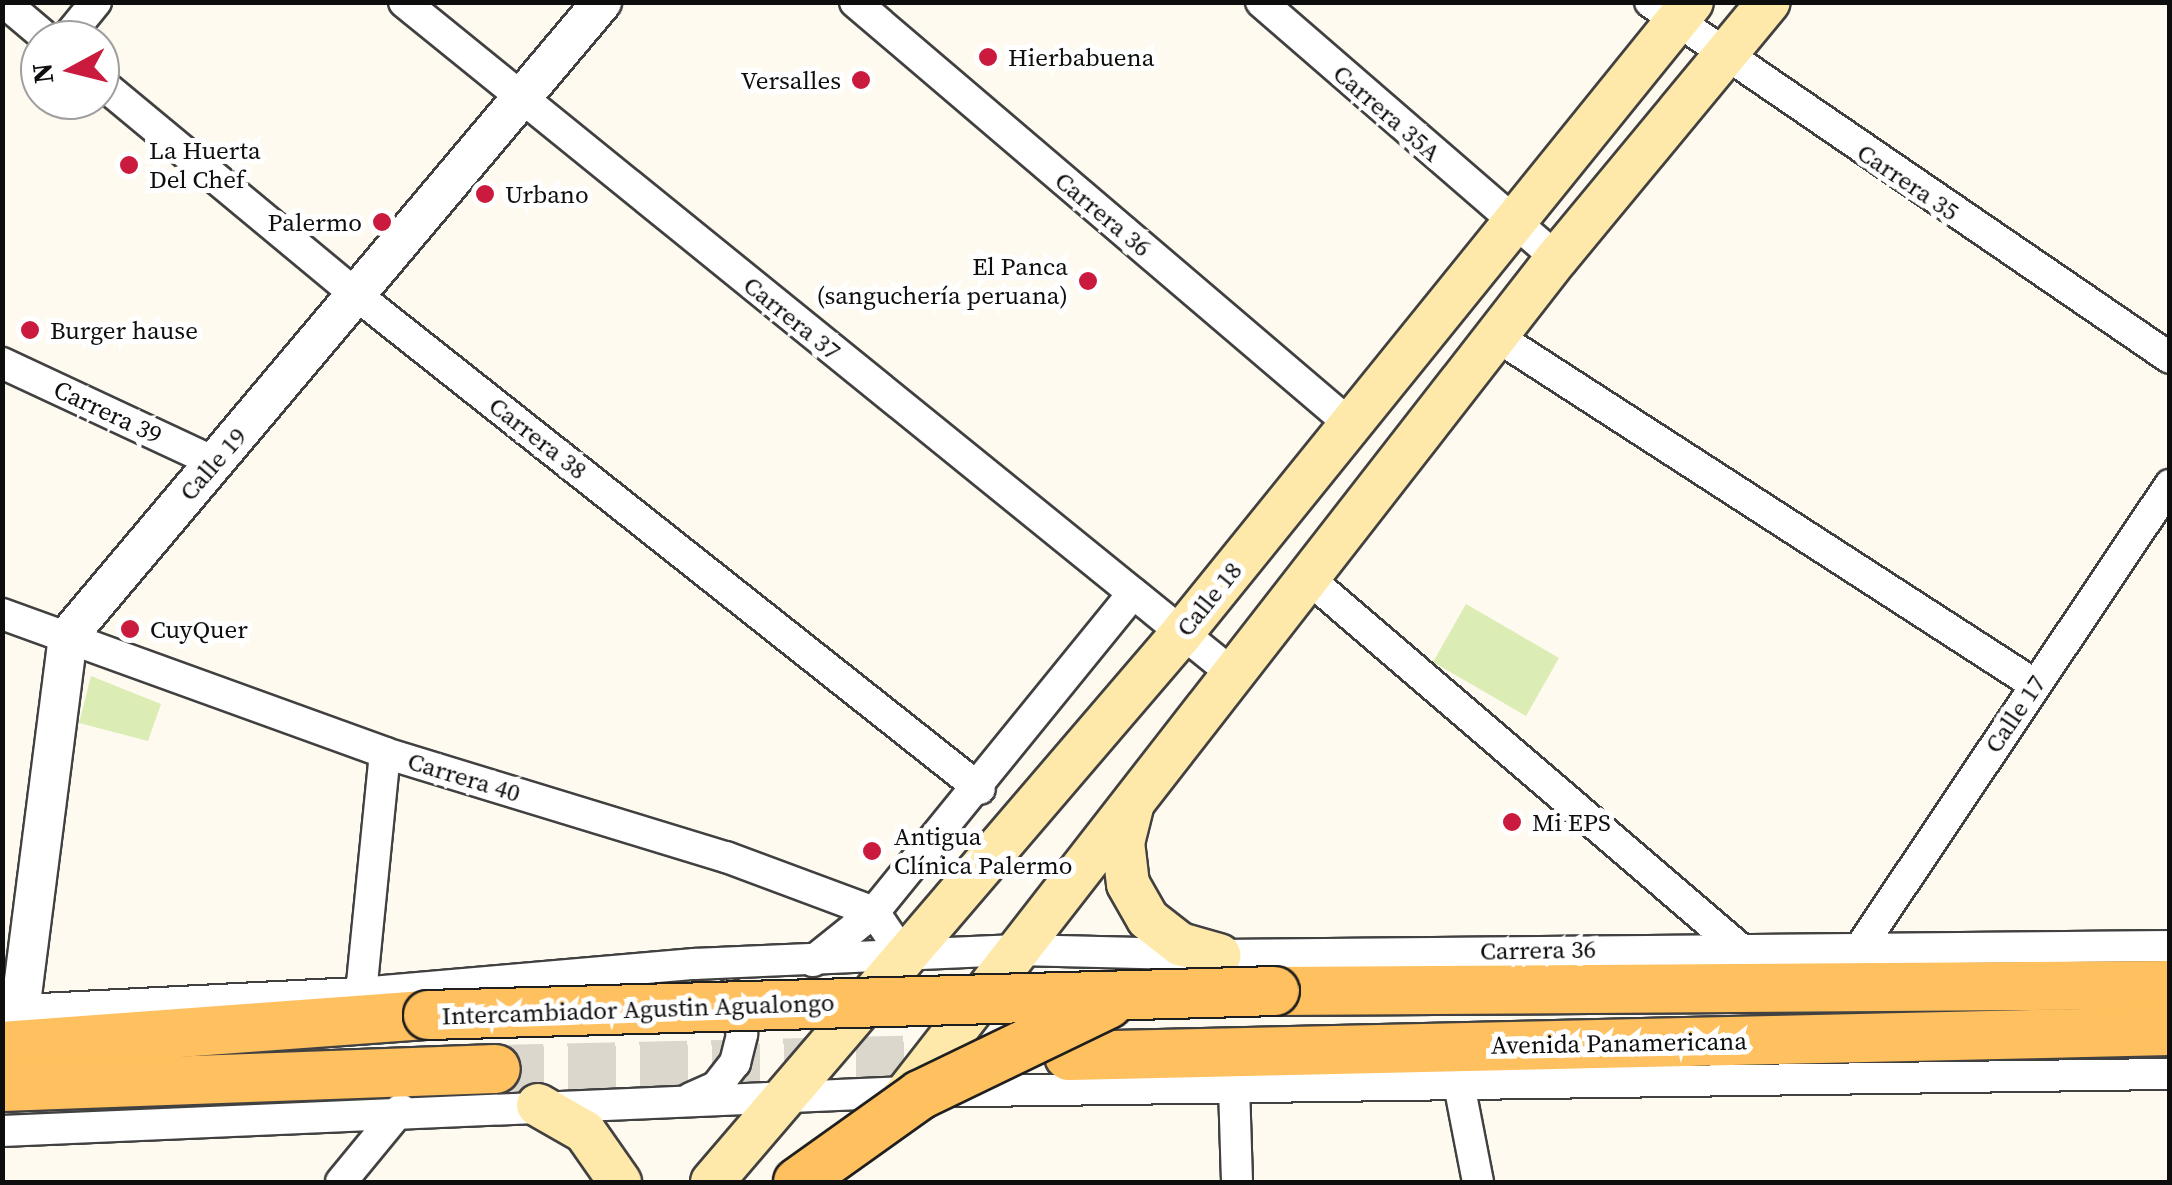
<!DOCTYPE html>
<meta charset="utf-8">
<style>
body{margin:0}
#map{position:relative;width:2172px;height:1185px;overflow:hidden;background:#fffaef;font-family:"Source Serif 4",serif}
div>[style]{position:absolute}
.green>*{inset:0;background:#dbedb5}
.primary-tunnel>*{height:48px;margin-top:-24px;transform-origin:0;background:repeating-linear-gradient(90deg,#dbd7cd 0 48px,transparent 0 72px)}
.roads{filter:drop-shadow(2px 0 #414141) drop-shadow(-2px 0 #414141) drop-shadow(0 2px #414141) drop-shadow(0 -2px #414141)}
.minor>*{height:30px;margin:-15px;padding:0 15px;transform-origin:15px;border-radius:15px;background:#fff}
.tertiary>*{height:38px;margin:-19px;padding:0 19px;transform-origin:19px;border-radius:19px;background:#fff}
.secondary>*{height:42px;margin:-21px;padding:0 21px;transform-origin:21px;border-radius:21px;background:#ffe9aa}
.primary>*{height:48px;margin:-24px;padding:0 24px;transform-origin:24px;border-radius:24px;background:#ffc05f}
.bridges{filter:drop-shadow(2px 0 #1f1f1f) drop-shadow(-2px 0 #1f1f1f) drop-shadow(0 2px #1f1f1f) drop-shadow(0 -2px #1f1f1f)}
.primary-bridge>*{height:48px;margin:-24px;padding:0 24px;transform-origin:24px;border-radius:24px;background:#ffc05f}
.dots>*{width:28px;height:28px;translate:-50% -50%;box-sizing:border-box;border:5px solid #fff;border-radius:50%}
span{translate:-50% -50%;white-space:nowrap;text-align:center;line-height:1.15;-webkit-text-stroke:10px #fff;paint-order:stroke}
.poi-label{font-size:25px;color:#0e0e0e}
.left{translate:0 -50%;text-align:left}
.right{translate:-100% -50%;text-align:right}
.street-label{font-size:25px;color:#0e0e0e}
.frame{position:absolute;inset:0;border:5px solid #0e0e0e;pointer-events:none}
.north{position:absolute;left:20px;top:20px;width:100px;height:100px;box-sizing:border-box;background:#fff;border:2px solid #9f9f9f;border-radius:50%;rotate:263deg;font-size:28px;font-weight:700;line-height:40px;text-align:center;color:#0e0e0e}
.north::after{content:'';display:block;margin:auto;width:35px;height:45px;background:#ca1b3e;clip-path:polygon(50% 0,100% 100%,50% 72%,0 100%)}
</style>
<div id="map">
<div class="green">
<div style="clip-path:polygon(1466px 604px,1559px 658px,1526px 716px,1433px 662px)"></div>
<div style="clip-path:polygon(91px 676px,161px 704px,148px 741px,79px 723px)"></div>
</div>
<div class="primary-tunnel">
<div style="left:496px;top:1069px;width:472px;rotate:-1.3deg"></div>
</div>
<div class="roads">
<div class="minor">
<div style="left:4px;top:2px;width:59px;rotate:40.2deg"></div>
<div style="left:404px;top:2px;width:1067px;rotate:39.03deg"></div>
<div style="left:855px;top:2px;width:652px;rotate:40.46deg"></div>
<div style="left:1261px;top:2px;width:391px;rotate:40.9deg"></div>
<div style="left:1650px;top:2px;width:630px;rotate:34.4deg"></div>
<div style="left:65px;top:40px;width:49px;rotate:-50.8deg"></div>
<div style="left:100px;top:82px;width:337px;rotate:39.7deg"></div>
<div style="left:359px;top:297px;width:792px;rotate:38.39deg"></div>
<div style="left:1496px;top:336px;width:641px;rotate:32.9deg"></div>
<div style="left:2px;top:363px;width:234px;rotate:25deg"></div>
<div style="left:1308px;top:578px;width:567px;rotate:40.63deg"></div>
<div style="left:2px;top:614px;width:407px;rotate:19.9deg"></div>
<div style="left:385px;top:753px;width:357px;rotate:17deg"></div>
<div style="left:726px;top:857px;width:158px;rotate:20.4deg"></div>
<div style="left:874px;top:912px;width:57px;rotate:55.8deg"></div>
<div style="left:1862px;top:945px;width:554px;rotate:-56.2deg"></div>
<div style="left:813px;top:961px;width:78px;rotate:-38.8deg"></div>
<div style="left:874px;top:912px;width:411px;rotate:-50.9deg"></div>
<div style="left:361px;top:993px;width:241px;rotate:-84.3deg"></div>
<div style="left:2px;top:1011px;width:359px;rotate:-2.9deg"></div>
<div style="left:361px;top:993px;width:334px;rotate:-5deg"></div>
<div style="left:694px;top:964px;width:324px;rotate:-2.5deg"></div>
<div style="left:1018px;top:950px;width:201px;rotate:1.4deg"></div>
<div style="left:1219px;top:955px;width:951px;rotate:-0.54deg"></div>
<div style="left:1458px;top:1079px;width:105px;rotate:79deg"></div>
<div style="left:1234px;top:1086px;width:96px;rotate:88.2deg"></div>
<div style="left:691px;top:1098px;width:27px;rotate:-24deg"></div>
<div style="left:716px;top:1087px;width:31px;rotate:-52deg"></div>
<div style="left:735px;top:1063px;width:30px;rotate:-76deg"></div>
<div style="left:742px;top:1034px;width:41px;rotate:-105.8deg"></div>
<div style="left:2px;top:1131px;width:906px;rotate:-2.47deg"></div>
<div style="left:907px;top:1092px;width:1263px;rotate:-0.82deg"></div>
<div style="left:341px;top:1182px;width:94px;rotate:-50.6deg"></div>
</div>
<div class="tertiary">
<div style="left:20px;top:1011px;width:378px;rotate:-82.7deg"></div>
<div style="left:68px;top:636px;width:829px;rotate:-49.89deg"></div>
</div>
<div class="secondary">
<div style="left:1132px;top:807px;width:36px;rotate:104deg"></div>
<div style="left:1123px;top:842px;width:42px;rotate:83.2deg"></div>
<div style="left:1128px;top:884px;width:40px;rotate:60.3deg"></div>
<div style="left:1148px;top:919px;width:41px;rotate:38deg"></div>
<div style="left:1180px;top:944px;width:41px;rotate:15.8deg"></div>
<div style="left:538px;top:1105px;width:54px;rotate:29.9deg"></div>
<div style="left:585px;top:1132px;width:61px;rotate:55deg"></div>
<div style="left:896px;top:1107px;width:1076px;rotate:-52.1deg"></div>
<div style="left:1557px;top:258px;width:332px;rotate:-50.4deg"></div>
<div style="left:712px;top:1182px;width:723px;rotate:-49.43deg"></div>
<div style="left:1182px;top:633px;width:811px;rotate:-51.05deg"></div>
</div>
<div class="primary">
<div style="left:1275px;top:991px;width:895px;rotate:-0.38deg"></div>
<div style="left:2px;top:1046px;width:427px;rotate:-4.2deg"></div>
<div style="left:1069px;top:1056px;width:1101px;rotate:-1.3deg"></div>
<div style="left:2px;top:1087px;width:494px;rotate:-2.1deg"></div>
</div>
</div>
<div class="bridges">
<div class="primary-bridge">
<div style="left:428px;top:1015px;width:847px;rotate:-1.62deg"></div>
<div style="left:798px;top:1182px;width:150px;rotate:-35.5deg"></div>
<div style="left:920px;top:1095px;width:209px;rotate:-25.8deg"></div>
</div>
</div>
<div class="dots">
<div style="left:988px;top:57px;background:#ca1b3e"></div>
<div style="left:861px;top:80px;background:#ca1b3e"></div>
<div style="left:129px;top:165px;background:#ca1b3e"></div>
<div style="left:485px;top:194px;background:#ca1b3e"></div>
<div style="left:382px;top:222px;background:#ca1b3e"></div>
<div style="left:1088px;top:281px;background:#ca1b3e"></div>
<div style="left:30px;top:330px;background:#ca1b3e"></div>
<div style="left:130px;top:629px;background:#ca1b3e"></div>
<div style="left:1512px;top:822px;background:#ca1b3e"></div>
<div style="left:872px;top:851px;background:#ca1b3e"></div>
</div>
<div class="poi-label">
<span class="left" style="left:1008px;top:57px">Hierbabuena</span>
<span class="right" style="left:841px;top:80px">Versalles</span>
<span class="left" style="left:149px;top:165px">La Huerta<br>Del Chef</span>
<span class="left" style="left:505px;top:194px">Urbano</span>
<span class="right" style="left:362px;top:222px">Palermo</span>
<span class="right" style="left:1068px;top:281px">El Panca<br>(sanguchería peruana)</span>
<span class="left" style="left:50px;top:330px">Burger hause</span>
<span class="left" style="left:150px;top:629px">CuyQuer</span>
<span class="left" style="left:1532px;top:822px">Mi EPS</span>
<span class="left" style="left:894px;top:851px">Antigua<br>Clínica Palermo</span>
</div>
<div class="street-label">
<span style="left:1387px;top:113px;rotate:41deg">Carrera 35A</span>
<span style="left:1908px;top:182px;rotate:34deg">Carrera 35</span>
<span style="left:1103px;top:214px;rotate:40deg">Carrera 36</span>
<span style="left:792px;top:318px;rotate:39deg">Carrera 37</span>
<span style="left:108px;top:412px;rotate:25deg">Carrera 39</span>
<span style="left:538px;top:438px;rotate:38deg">Carrera 38</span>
<span style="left:213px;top:464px;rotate:-49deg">Calle 19</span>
<span style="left:1209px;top:599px;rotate:-51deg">Calle 18</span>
<span style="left:2015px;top:714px;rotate:-56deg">Calle 17</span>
<span style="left:464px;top:777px;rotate:17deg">Carrera 40</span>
<span style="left:1538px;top:950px;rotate:-1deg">Carrera 36</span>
<span style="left:638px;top:1009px;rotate:-2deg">Intercambiador Agustin Agualongo</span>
<span style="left:1619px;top:1043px;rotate:-1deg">Avenida Panamericana</span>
</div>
<div class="frame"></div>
<div class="north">N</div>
</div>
